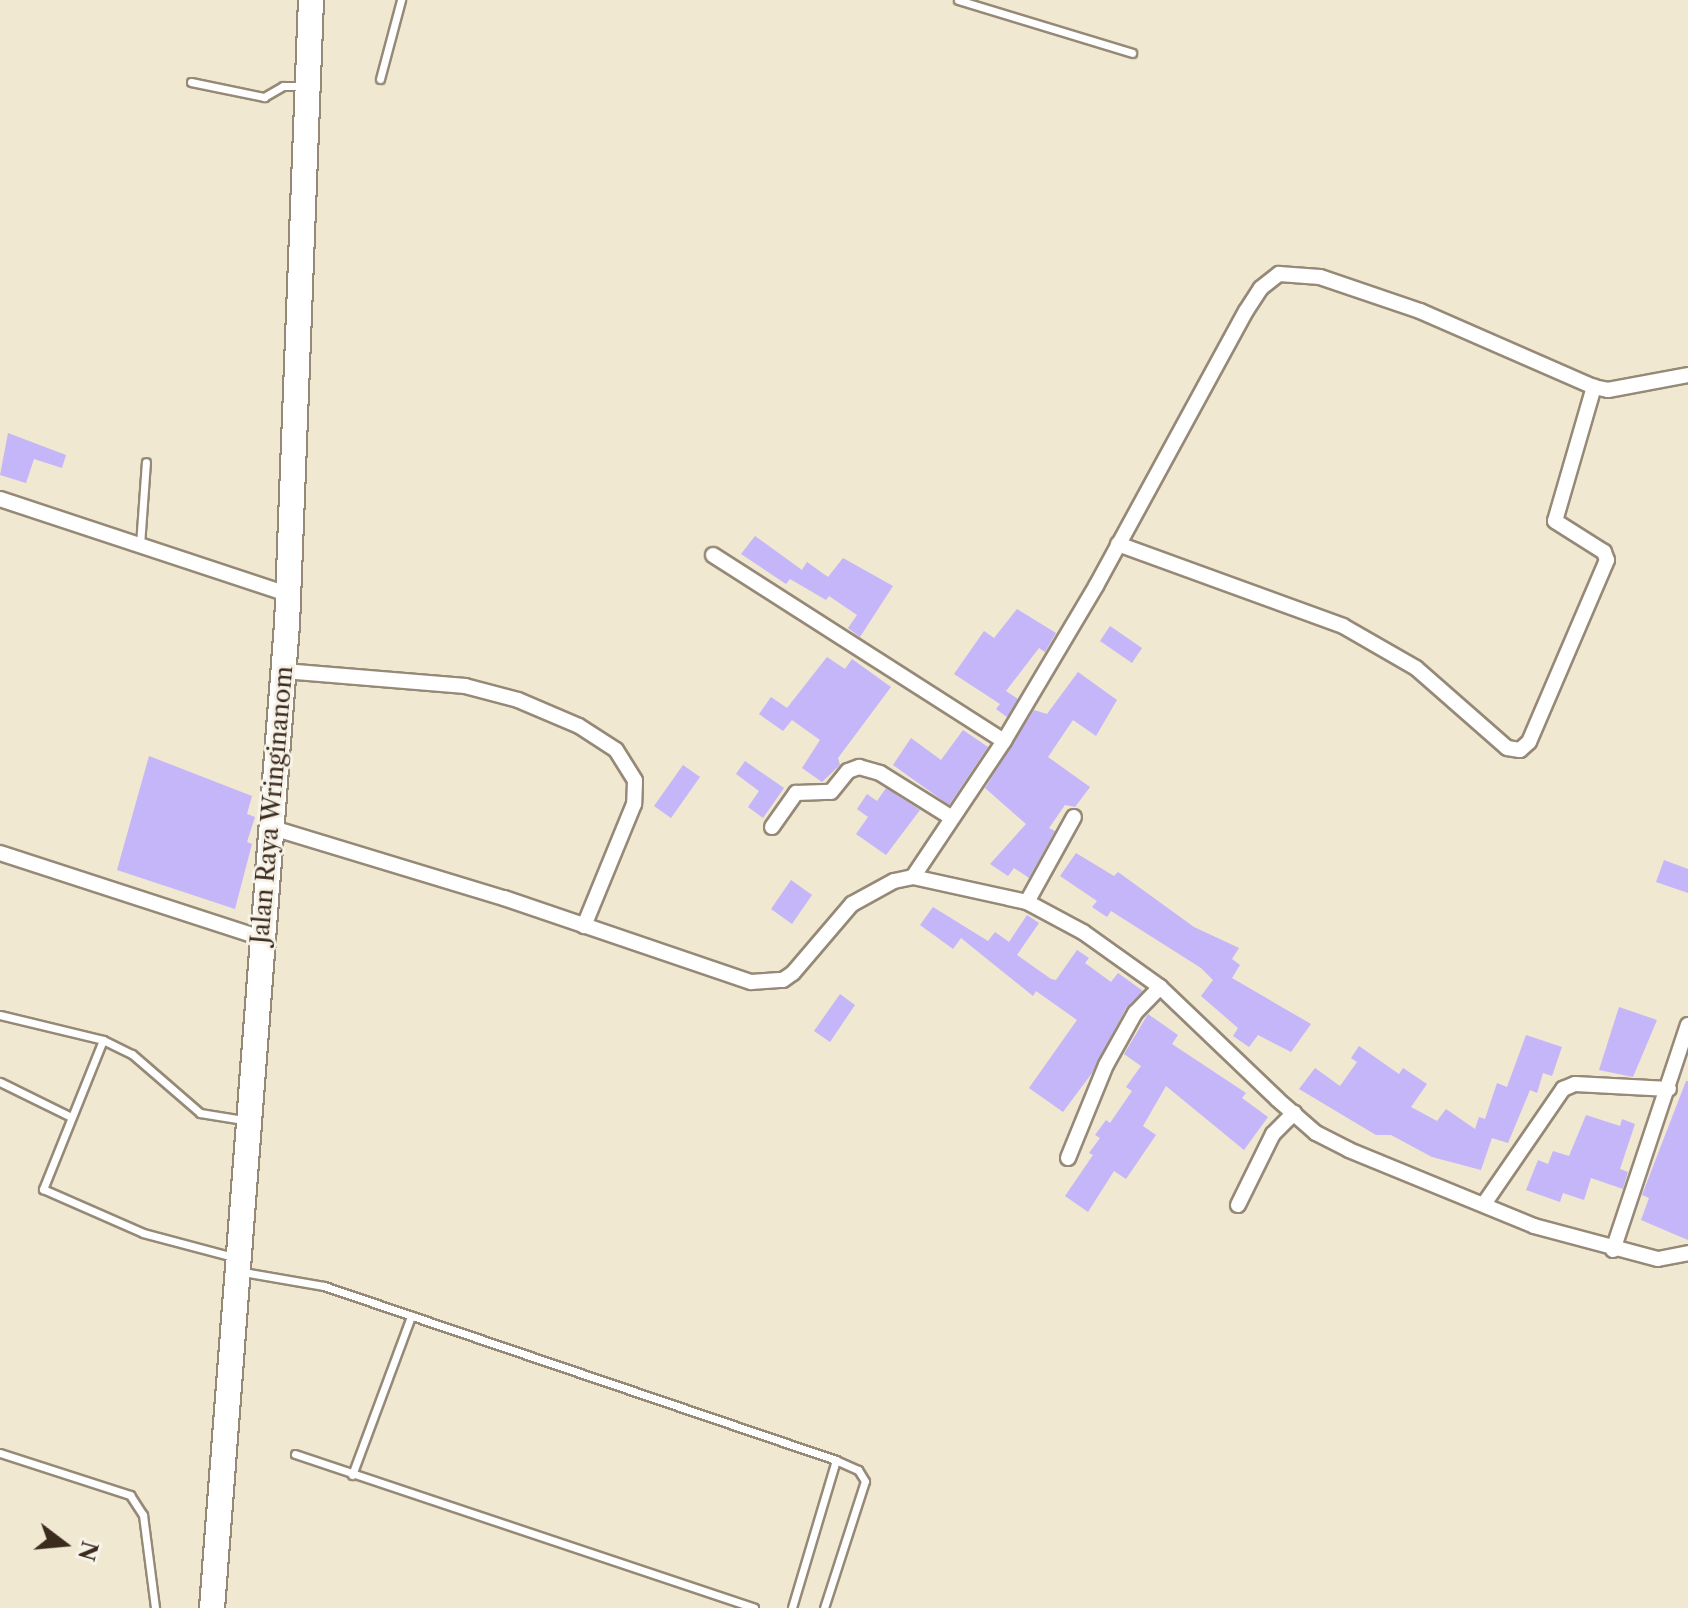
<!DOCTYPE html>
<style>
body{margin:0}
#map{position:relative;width:1688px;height:1608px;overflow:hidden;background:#f0e8d0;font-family:"Libre Caslon Text",serif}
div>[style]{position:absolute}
.building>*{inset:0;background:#c5b5f9}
.roads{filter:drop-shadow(2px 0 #968977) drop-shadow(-2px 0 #968977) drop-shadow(0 2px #968977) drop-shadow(0 -2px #968977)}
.lane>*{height:7px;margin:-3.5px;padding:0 3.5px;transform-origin:3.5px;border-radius:3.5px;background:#fff}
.street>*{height:14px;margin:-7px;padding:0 7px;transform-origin:7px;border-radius:7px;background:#fff}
.primary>*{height:24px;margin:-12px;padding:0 12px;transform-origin:12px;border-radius:12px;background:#fff}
span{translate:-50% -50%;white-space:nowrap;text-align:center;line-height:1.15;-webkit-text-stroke:6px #f7f3e8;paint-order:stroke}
.street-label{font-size:24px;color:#3b2a1e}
.north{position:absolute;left:24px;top:1504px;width:80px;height:80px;-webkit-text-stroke:6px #f7f3e8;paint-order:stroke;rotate:106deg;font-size:22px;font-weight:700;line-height:32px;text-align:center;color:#3b2a1e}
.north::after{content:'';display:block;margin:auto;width:28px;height:36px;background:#3b2a1e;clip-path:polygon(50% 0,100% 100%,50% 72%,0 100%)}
</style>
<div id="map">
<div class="building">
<div style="clip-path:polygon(8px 433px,66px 455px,62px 468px,34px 459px,26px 483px,0 475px)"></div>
<div style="clip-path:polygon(755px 536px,802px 570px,807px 562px,828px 577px,843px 558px,893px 586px,860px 637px,848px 628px,857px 615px,829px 596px,826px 600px,790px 579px,786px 584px,741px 554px)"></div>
<div style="clip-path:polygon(1017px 609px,1056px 633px,1045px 652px,1039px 648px,1006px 691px,1018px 699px,1007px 717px,996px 709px,1000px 704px,954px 674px,984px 631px,994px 638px)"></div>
<div style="clip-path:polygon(1110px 626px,1142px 648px,1132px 663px,1100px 641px)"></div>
<div style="clip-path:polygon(827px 657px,845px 669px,852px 659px,891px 687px,838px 758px,840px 765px,822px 782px,802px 768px,820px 740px,792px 720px,783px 731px,759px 714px,771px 697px,787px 708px)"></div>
<div style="clip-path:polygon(1078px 672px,1117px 700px,1096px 736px,1073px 720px,1048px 757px,1090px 787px,1075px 807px,1065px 805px,1049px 828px,1055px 831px,1029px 878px,1014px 868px,1008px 876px,990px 864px,1026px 824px,985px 788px,1034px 710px,1047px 714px)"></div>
<div style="clip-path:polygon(963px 730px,988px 747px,949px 805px,893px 765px,911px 738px,941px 760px)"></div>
<div style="clip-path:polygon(149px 756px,252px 796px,247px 814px,255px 817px,247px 842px,252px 844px,235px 909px,117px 870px)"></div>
<div style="clip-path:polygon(745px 761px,784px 788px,763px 818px,748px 807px,759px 791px,736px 774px)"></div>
<div style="clip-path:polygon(683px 765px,700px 777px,671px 818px,654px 806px)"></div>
<div style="clip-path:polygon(886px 788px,920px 810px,886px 855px,856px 834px,868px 817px,857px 809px,867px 794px,877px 801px)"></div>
<div style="clip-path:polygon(1076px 853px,1114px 876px,1118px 872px,1194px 927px,1239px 948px,1232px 959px,1240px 965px,1232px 978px,1311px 1024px,1291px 1052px,1258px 1035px,1249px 1047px,1233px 1036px,1238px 1028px,1201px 996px,1213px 980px,1201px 968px,1111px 911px,1107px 917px,1092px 907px,1097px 901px,1060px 876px)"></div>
<div style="clip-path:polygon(1664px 860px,1688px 869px,1688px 893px,1656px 882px)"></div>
<div style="clip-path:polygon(791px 880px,812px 895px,792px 924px,771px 909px)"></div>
<div style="clip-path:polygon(933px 907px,988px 941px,995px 932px,1009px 942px,1027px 915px,1039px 923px,1017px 955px,1051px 979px,1056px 980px,1077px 950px,1089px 958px,1085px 963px,1111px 982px,1118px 973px,1143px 991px,1126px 1008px,1092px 1073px,1063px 1112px,1029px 1088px,1077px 1020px,1036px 991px,1033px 996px,961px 938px,953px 949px,920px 925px)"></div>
<div style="clip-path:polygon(840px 994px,855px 1005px,830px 1042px,814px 1031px)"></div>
<div style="clip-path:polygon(1619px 1007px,1657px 1020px,1633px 1077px,1599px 1070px)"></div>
<div style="clip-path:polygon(1148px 1014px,1178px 1035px,1172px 1044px,1246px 1093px,1242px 1098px,1268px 1117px,1244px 1150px,1166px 1086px,1143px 1126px,1156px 1135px,1126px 1179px,1114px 1171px,1088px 1212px,1065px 1196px,1093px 1155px,1089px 1153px,1100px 1138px,1095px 1135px,1106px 1120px,1110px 1123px,1132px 1091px,1126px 1087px,1141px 1066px,1124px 1054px)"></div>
<div style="clip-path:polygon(1526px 1035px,1562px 1047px,1552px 1076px,1543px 1073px,1537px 1093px,1530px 1090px,1508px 1143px,1492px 1138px,1481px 1170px,1432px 1157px,1391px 1135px,1376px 1135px,1299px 1089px,1315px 1068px,1340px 1086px,1357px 1062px,1351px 1058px,1359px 1046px,1399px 1074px,1403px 1068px,1427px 1084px,1411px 1107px,1437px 1121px,1446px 1109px,1475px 1129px,1479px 1117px,1485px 1119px,1497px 1083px,1507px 1087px)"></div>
<div style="clip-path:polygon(1686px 1081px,1688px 1081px,1688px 1240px,1641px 1220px,1649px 1198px,1642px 1195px)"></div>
<div style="clip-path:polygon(1586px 1115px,1620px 1126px,1622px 1119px,1635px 1124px,1620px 1169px,1628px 1172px,1623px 1189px,1591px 1178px,1584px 1200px,1563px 1193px,1560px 1202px,1526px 1190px,1538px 1160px,1548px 1164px,1553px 1151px,1569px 1156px)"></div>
</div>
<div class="roads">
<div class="lane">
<div style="left:958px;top:0;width:182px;rotate:16.9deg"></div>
<div style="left:380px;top:79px;width:82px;rotate:-75.1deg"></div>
<div style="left:191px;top:82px;width:75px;rotate:11.6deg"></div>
<div style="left:264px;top:97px;width:22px;rotate:-30deg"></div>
<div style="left:283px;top:86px;width:21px"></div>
<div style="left:140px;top:545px;width:83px;rotate:-85.9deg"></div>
<div style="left:0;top:1015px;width:106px;rotate:13.6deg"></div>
<div style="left:103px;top:1040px;width:32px;rotate:26deg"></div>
<div style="left:132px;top:1054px;width:90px;rotate:40.9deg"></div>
<div style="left:200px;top:1113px;width:44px;rotate:9.2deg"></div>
<div style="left:103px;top:1040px;width:161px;rotate:111.9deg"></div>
<div style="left:43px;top:1189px;width:109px;rotate:23.7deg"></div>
<div style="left:143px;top:1233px;width:93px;rotate:14.9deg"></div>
<div style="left:0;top:1082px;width:79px;rotate:26.2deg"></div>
<div style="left:243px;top:1272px;width:82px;rotate:9.8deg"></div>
<div style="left:324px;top:1286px;width:541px;rotate:18.77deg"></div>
<div style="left:836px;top:1460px;width:154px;rotate:106.6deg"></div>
<div style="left:0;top:1453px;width:137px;rotate:17.9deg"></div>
<div style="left:130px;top:1495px;width:24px;rotate:57deg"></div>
<div style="left:143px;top:1515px;width:94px;rotate:82.6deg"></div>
<div style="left:295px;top:1454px;width:484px;rotate:18.5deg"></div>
<div style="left:352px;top:1475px;width:170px;rotate:-69.6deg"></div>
<div style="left:824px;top:1608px;width:133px;rotate:-72.1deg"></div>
<div style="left:865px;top:1481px;width:13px;rotate:-122deg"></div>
<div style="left:858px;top:1470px;width:24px;rotate:-156deg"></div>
</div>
<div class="street">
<div style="left:0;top:499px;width:303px;rotate:18.3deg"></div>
<div style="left:1118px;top:544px;width:239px;rotate:20deg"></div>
<div style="left:1343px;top:626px;width:84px;rotate:29.9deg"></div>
<div style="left:1416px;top:668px;width:121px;rotate:41.3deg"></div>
<div style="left:1507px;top:748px;width:13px;rotate:9deg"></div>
<div style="left:1520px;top:750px;width:12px;rotate:-42deg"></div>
<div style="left:1529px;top:742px;width:198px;rotate:-66.8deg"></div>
<div style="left:1607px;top:560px;width:9px;rotate:-111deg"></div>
<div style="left:1604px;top:552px;width:58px;rotate:-147.7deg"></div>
<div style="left:1555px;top:521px;width:140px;rotate:-73.8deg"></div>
<div style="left:713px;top:555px;width:345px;rotate:32.6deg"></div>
<div style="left:284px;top:671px;width:182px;rotate:4.7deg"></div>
<div style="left:465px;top:686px;width:55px;rotate:14.8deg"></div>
<div style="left:518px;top:700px;width:66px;rotate:23.1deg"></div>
<div style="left:579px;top:726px;width:44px;rotate:33deg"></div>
<div style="left:616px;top:750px;width:36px;rotate:58deg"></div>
<div style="left:635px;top:781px;width:23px;rotate:92deg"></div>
<div style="left:634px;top:804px;width:132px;rotate:112.3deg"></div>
<div style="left:772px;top:827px;width:42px;rotate:-54.8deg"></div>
<div style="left:796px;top:793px;width:35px;rotate:-2deg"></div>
<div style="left:831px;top:792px;width:27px;rotate:-51deg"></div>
<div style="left:848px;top:771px;width:12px;rotate:-20deg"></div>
<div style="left:859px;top:767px;width:22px;rotate:16deg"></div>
<div style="left:880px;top:773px;width:85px;rotate:32deg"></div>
<div style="left:273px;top:828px;width:241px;rotate:16.9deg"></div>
<div style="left:504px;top:898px;width:261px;rotate:18.8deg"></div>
<div style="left:751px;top:982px;width:32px;rotate:-4deg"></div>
<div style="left:783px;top:980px;width:12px;rotate:-35deg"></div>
<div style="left:793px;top:973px;width:91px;rotate:-49.5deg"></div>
<div style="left:852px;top:904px;width:48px;rotate:-28.7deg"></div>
<div style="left:894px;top:881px;width:19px;rotate:-12deg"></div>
<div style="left:913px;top:877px;width:117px;rotate:12.4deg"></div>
<div style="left:1027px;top:902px;width:64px;rotate:28.2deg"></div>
<div style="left:1083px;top:932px;width:95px;rotate:35.5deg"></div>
<div style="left:1160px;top:987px;width:162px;rotate:43.7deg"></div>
<div style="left:1277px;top:1099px;width:52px;rotate:41.1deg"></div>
<div style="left:1316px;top:1133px;width:37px;rotate:27deg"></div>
<div style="left:1349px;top:1150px;width:200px;rotate:22.3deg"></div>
<div style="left:1534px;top:1226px;width:128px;rotate:14.9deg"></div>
<div style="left:1658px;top:1259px;width:31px;rotate:-11deg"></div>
<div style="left:0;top:853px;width:274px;rotate:18deg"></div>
<div style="left:913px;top:877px;width:164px;rotate:-56.2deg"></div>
<div style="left:1004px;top:741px;width:180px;rotate:-59.3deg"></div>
<div style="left:1096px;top:586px;width:313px;rotate:-61.4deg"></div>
<div style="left:1246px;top:311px;width:27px;rotate:-57deg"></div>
<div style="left:1261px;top:288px;width:23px;rotate:-38deg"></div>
<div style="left:1279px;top:274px;width:41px;rotate:4.2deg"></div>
<div style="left:1320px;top:277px;width:106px;rotate:18.8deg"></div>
<div style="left:1420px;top:311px;width:190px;rotate:23.6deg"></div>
<div style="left:1594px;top:387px;width:14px;rotate:12deg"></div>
<div style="left:1608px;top:390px;width:81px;rotate:-10.6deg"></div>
<div style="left:1027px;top:902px;width:97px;rotate:-61.1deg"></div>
<div style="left:1068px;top:1158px;width:100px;rotate:-67.8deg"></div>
<div style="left:1106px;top:1065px;width:60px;rotate:-60.9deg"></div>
<div style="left:1135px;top:1013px;width:36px;rotate:-46deg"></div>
<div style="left:1484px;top:1204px;width:140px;rotate:-55.5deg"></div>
<div style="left:1563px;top:1089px;width:13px;rotate:-23deg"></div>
<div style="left:1575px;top:1084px;width:94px;rotate:3deg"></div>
<div style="left:1238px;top:1205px;width:79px;rotate:-63.8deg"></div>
<div style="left:1273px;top:1134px;width:30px;rotate:-45deg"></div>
<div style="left:1613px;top:1250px;width:237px;rotate:-71.6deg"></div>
</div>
<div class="primary">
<div style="left:212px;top:1608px;width:986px;rotate:-85.64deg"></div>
<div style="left:287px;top:625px;width:625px;rotate:-87.8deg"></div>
</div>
</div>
<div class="street-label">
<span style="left:272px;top:805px;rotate:-85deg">Jalan Raya Wringinanom</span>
</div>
<div class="north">N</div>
</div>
